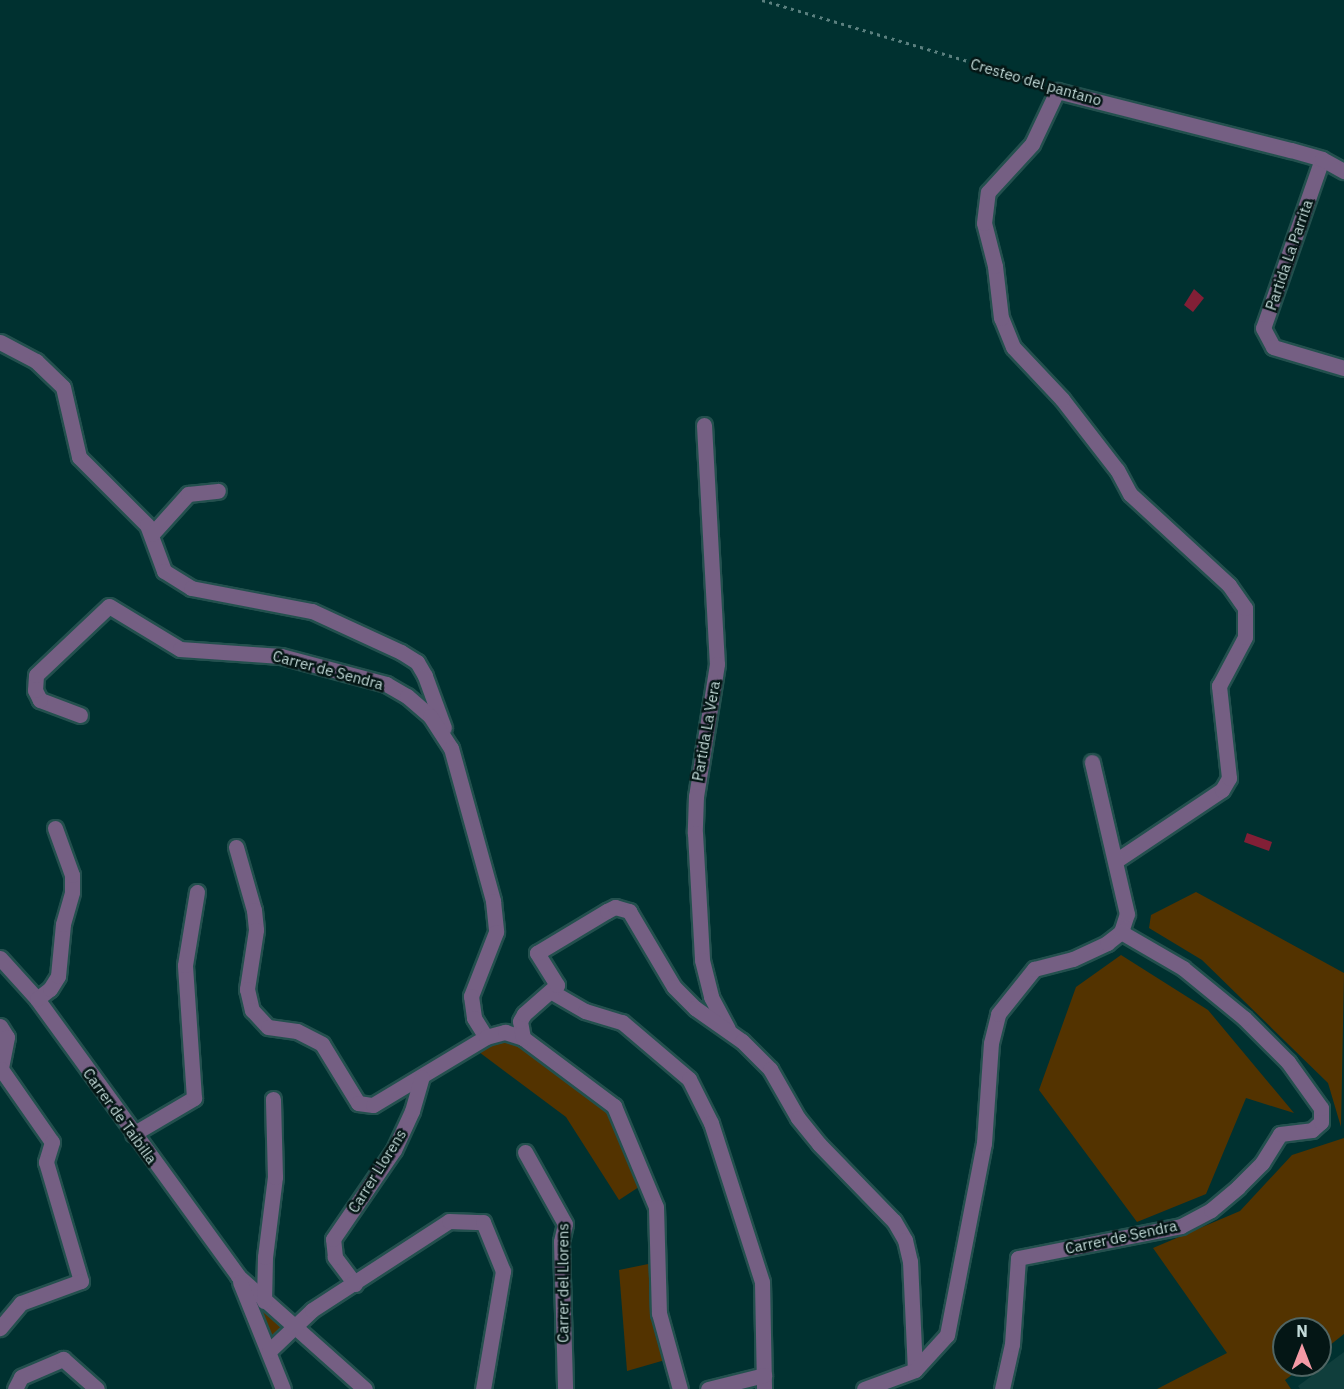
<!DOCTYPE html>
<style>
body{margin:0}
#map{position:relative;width:1344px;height:1389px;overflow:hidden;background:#003130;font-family:"IBM Plex Sans",sans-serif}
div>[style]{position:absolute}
.built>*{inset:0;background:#103e3c}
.green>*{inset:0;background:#533300}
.water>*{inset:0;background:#821f36}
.path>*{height:3px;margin-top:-1.5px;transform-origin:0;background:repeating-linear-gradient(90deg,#5b807f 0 3px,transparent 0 7.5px)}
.roads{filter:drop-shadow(2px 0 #23504e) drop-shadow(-2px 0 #23504e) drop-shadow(0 2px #23504e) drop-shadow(0 -2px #23504e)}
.minor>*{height:15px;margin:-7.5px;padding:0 7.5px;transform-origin:7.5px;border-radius:7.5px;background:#755f83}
span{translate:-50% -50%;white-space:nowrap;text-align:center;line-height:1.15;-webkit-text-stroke:5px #041615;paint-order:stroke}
.street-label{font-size:15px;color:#c3dbd9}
.north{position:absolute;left:1272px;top:1317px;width:60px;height:60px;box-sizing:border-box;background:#041615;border:2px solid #506563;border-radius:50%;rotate:0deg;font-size:16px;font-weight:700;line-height:24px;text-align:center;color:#c3dbd9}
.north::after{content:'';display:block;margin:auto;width:21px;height:27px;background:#f49aa5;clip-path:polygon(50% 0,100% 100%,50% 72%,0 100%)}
</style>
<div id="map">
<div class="built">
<div style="clip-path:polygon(1344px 1352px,1344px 1389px,1300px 1389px,1298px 1386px)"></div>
</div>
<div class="green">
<div style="clip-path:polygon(1196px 892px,1344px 973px,1341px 1127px,1328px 1083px,1202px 960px,1149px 928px,1151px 915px)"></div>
<div style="clip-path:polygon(1121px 955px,1208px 1010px,1294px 1113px,1246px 1098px,1206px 1194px,1137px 1222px,1039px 1090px,1076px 987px)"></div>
<div style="clip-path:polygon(505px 1032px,614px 1106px,645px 1183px,619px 1200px,566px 1117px,471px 1046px)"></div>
<div style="clip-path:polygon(1344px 1138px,1344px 1334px,1320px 1353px,1320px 1329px,1284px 1329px,1284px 1365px,1305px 1365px,1285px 1380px,1291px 1389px,1157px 1389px,1227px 1353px,1153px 1248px,1240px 1211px,1292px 1155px)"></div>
<div style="clip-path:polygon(658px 1262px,672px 1358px,627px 1371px,619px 1270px)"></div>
<div style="clip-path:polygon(238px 1276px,294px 1330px,269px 1351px)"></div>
</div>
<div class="water">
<div style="clip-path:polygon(1194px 289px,1204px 298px,1193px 312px,1184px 305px)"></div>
<div style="clip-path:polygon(1247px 833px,1272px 842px,1269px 851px,1244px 842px)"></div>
</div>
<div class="path">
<div style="left:762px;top:0;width:295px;rotate:16.5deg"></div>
</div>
<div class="roads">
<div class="minor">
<div style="left:1322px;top:159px;width:179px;rotate:109.2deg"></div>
<div style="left:1263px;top:328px;width:21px;rotate:62deg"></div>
<div style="left:1273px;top:347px;width:74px;rotate:16.5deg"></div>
<div style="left:0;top:342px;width:41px;rotate:27.8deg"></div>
<div style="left:36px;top:361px;width:37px;rotate:44deg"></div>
<div style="left:63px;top:387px;width:72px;rotate:77.1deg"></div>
<div style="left:79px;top:457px;width:96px;rotate:45deg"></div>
<div style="left:147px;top:525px;width:49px;rotate:69.7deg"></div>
<div style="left:164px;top:571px;width:32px;rotate:32deg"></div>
<div style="left:191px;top:588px;width:123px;rotate:10.8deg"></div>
<div style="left:312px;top:611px;width:98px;rotate:24.7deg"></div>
<div style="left:401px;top:652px;width:19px;rotate:32deg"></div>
<div style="left:417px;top:662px;width:16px;rotate:60deg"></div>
<div style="left:425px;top:676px;width:55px;rotate:69.9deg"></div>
<div style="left:704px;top:425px;width:239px;rotate:86.9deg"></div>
<div style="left:717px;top:664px;width:134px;rotate:99deg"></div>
<div style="left:696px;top:796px;width:37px;rotate:92deg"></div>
<div style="left:695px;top:833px;width:127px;rotate:86.8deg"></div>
<div style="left:702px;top:960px;width:38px;rotate:76deg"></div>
<div style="left:711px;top:997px;width:36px;rotate:62deg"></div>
<div style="left:152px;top:534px;width:54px;rotate:-48deg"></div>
<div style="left:188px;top:494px;width:30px;rotate:-6deg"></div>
<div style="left:80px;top:715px;width:43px;rotate:-159.4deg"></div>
<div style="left:40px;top:700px;width:11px;rotate:-117deg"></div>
<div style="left:35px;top:690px;width:15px;rotate:-86deg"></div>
<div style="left:36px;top:675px;width:100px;rotate:-43.4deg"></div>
<div style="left:109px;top:606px;width:83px;rotate:31.2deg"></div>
<div style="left:180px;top:649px;width:101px;rotate:4deg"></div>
<div style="left:281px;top:656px;width:109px;rotate:14.9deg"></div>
<div style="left:386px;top:684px;width:24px;rotate:30deg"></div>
<div style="left:407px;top:696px;width:30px;rotate:41deg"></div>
<div style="left:430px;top:716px;width:38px;rotate:57deg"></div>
<div style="left:451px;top:748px;width:159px;rotate:74.6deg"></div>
<div style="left:493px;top:901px;width:31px;rotate:84deg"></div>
<div style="left:496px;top:932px;width:69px;rotate:111.3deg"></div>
<div style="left:471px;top:996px;width:22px;rotate:82deg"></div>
<div style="left:474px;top:1018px;width:22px;rotate:58deg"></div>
<div style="left:236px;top:847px;width:66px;rotate:74.1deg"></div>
<div style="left:254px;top:910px;width:20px;rotate:84deg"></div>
<div style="left:256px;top:930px;width:60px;rotate:98.7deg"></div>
<div style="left:247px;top:989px;width:22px;rotate:77deg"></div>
<div style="left:252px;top:1010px;width:23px;rotate:47deg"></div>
<div style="left:268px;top:1027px;width:29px;rotate:8deg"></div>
<div style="left:297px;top:1031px;width:28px;rotate:27deg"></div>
<div style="left:322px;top:1044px;width:69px;rotate:58.6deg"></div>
<div style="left:358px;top:1103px;width:15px;rotate:8deg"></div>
<div style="left:373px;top:1105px;width:132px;rotate:-31deg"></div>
<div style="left:486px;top:1037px;width:20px;rotate:-15deg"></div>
<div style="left:505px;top:1032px;width:19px;rotate:18deg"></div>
<div style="left:523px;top:1038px;width:114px;rotate:36.8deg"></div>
<div style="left:614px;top:1106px;width:109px;rotate:67.4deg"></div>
<div style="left:656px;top:1207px;width:106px;rotate:88.4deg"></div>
<div style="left:659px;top:1313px;width:79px;rotate:74.6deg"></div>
<div style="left:1117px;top:860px;width:126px;rotate:-33.7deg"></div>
<div style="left:1222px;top:790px;width:14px;rotate:-60deg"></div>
<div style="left:1229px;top:778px;width:93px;rotate:-96.2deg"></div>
<div style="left:1219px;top:686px;width:55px;rotate:-62deg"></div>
<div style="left:1245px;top:637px;width:29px;rotate:-90deg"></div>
<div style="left:1245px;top:608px;width:28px;rotate:-125deg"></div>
<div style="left:1229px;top:585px;width:134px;rotate:-137.4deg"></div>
<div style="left:1130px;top:494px;width:27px;rotate:-118deg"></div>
<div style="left:1117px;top:470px;width:90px;rotate:-127.8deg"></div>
<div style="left:1062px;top:399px;width:71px;rotate:-133.3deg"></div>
<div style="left:1013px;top:347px;width:31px;rotate:-112deg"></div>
<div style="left:1001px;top:318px;width:52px;rotate:-96.6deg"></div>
<div style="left:995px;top:266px;width:44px;rotate:-104.3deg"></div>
<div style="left:984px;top:223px;width:31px;rotate:-83deg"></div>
<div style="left:988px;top:192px;width:65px;rotate:-47.5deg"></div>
<div style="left:1032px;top:144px;width:59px;rotate:-64.7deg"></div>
<div style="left:1057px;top:91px;width:241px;rotate:14.2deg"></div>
<div style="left:1291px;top:150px;width:32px;rotate:16deg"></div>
<div style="left:1322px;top:159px;width:25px;rotate:29deg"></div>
<div style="left:0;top:958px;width:55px;rotate:47.9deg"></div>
<div style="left:37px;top:999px;width:342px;rotate:54deg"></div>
<div style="left:238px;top:1276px;width:170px;rotate:41.7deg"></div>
<div style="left:552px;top:992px;width:38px;rotate:30deg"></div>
<div style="left:585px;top:1011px;width:39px;rotate:17deg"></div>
<div style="left:622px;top:1022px;width:88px;rotate:40.4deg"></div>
<div style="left:689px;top:1079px;width:49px;rotate:63.4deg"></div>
<div style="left:711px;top:1123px;width:167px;rotate:72.2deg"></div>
<div style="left:762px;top:1282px;width:107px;rotate:88.9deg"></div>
<div style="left:37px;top:999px;width:16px;rotate:-38deg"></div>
<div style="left:50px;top:989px;width:15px;rotate:-58deg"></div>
<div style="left:58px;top:976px;width:52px;rotate:-84.5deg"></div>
<div style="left:63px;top:924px;width:33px;rotate:-74deg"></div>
<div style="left:72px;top:892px;width:17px;rotate:-90deg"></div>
<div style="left:72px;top:875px;width:50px;rotate:-109.9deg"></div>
<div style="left:0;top:1026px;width:13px;rotate:58deg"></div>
<div style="left:7px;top:1037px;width:33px;rotate:101deg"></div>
<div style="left:1px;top:1069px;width:89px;rotate:55.1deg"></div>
<div style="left:52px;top:1142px;width:21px;rotate:107deg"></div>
<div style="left:46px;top:1162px;width:124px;rotate:73.6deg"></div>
<div style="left:81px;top:1281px;width:64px;rotate:159.9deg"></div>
<div style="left:21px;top:1303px;width:33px;rotate:130deg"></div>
<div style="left:523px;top:1038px;width:17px;rotate:-100deg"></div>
<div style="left:520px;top:1021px;width:8px;rotate:-60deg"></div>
<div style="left:524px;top:1014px;width:44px;rotate:-41.3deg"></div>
<div style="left:557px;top:985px;width:38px;rotate:-122deg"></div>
<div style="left:537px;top:953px;width:82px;rotate:-31deg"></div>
<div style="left:607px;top:911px;width:9px;rotate:-27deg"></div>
<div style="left:615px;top:907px;width:15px;rotate:16deg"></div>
<div style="left:629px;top:911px;width:88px;rotate:59.4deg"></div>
<div style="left:674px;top:987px;width:30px;rotate:45deg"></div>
<div style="left:695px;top:1008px;width:57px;rotate:35.1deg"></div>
<div style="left:742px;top:1041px;width:40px;rotate:45deg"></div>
<div style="left:770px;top:1069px;width:56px;rotate:60.3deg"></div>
<div style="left:798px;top:1118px;width:33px;rotate:51deg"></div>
<div style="left:819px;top:1144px;width:107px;rotate:45.8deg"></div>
<div style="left:894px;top:1221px;width:22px;rotate:60deg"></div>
<div style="left:905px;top:1240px;width:22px;rotate:77deg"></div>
<div style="left:910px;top:1261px;width:109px;rotate:87.4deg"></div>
<div style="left:133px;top:1134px;width:71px;rotate:-30.5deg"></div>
<div style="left:194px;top:1098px;width:133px;rotate:-93.9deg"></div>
<div style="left:185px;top:965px;width:74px;rotate:-80.7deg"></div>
<div style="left:525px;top:1152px;width:82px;rotate:60.9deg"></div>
<div style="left:565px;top:1224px;width:18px;rotate:103deg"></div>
<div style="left:561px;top:1242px;width:147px;rotate:88.4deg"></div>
<div style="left:240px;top:1282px;width:115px;rotate:68.1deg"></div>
<div style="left:355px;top:1284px;width:34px;rotate:-127deg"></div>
<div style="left:335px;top:1257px;width:18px;rotate:-96deg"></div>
<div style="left:333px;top:1239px;width:108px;rotate:-55.6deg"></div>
<div style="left:394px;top:1150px;width:43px;rotate:-65.2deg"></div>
<div style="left:412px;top:1111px;width:35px;rotate:-74deg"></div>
<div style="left:264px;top:1301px;width:44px;rotate:-88.7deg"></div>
<div style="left:265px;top:1257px;width:81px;rotate:-82.9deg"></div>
<div style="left:275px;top:1177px;width:78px;rotate:-91.5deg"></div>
<div style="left:269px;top:1351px;width:59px;rotate:-43.6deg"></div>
<div style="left:312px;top:1310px;width:163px;rotate:-33deg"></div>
<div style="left:449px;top:1221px;width:34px;rotate:2deg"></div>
<div style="left:483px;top:1222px;width:53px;rotate:67.8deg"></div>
<div style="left:503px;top:1271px;width:120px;rotate:99.6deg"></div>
<div style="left:15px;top:1389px;width:13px;rotate:-63deg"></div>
<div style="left:21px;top:1377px;width:46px;rotate:-23.2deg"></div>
<div style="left:63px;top:1359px;width:45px;rotate:41.4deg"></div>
<div style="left:708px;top:1389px;width:58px;rotate:-14deg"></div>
<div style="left:864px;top:1389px;width:54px;rotate:-20.4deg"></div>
<div style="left:915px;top:1370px;width:47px;rotate:-47.6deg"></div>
<div style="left:947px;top:1335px;width:196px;rotate:-79.1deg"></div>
<div style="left:984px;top:1143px;width:100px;rotate:-86deg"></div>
<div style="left:991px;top:1043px;width:30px;rotate:-76deg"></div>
<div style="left:998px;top:1014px;width:58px;rotate:-51.3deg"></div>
<div style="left:1034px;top:969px;width:40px;rotate:-14.4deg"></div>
<div style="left:1073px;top:959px;width:38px;rotate:-25deg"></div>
<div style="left:1107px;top:943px;width:18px;rotate:-38deg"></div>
<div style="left:1121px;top:932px;width:19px;rotate:-72deg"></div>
<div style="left:1127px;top:914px;width:156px;rotate:-103deg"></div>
<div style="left:1002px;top:1389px;width:46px;rotate:-77.5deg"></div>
<div style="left:1012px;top:1344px;width:86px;rotate:-86deg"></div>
<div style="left:1018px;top:1258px;width:166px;rotate:-11.1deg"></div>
<div style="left:1181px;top:1226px;width:34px;rotate:-28deg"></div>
<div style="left:1211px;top:1210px;width:35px;rotate:-40deg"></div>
<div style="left:1238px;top:1187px;width:34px;rotate:-45deg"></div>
<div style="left:1262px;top:1163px;width:34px;rotate:-58deg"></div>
<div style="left:1280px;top:1134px;width:32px;rotate:-7deg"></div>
<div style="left:1312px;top:1130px;width:12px;rotate:-42deg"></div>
<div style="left:1321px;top:1122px;width:14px;rotate:-90deg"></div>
<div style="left:1321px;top:1108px;width:57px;rotate:-125.7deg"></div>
<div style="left:1288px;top:1062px;width:62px;rotate:-135deg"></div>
<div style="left:1244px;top:1018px;width:79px;rotate:-140.7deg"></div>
<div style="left:1183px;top:968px;width:72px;rotate:-149.9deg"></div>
</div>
</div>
<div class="street-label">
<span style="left:1036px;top:82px;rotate:16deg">Cresteo del pantano</span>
<span style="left:1289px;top:255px;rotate:-71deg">Partida La Parrita</span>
<span style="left:328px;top:670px;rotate:15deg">Carrer de Sendra</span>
<span style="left:706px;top:731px;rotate:-80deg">Partida La Vera</span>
<span style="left:120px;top:1116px;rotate:54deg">Carrer de Taibilla</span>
<span style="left:377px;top:1171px;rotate:-58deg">Carrer Llorens</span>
<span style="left:1121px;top:1237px;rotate:-12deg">Carrer de Sendra</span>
<span style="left:563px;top:1283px;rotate:-90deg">Carrer del Llorens</span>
</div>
<div class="north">N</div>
</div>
